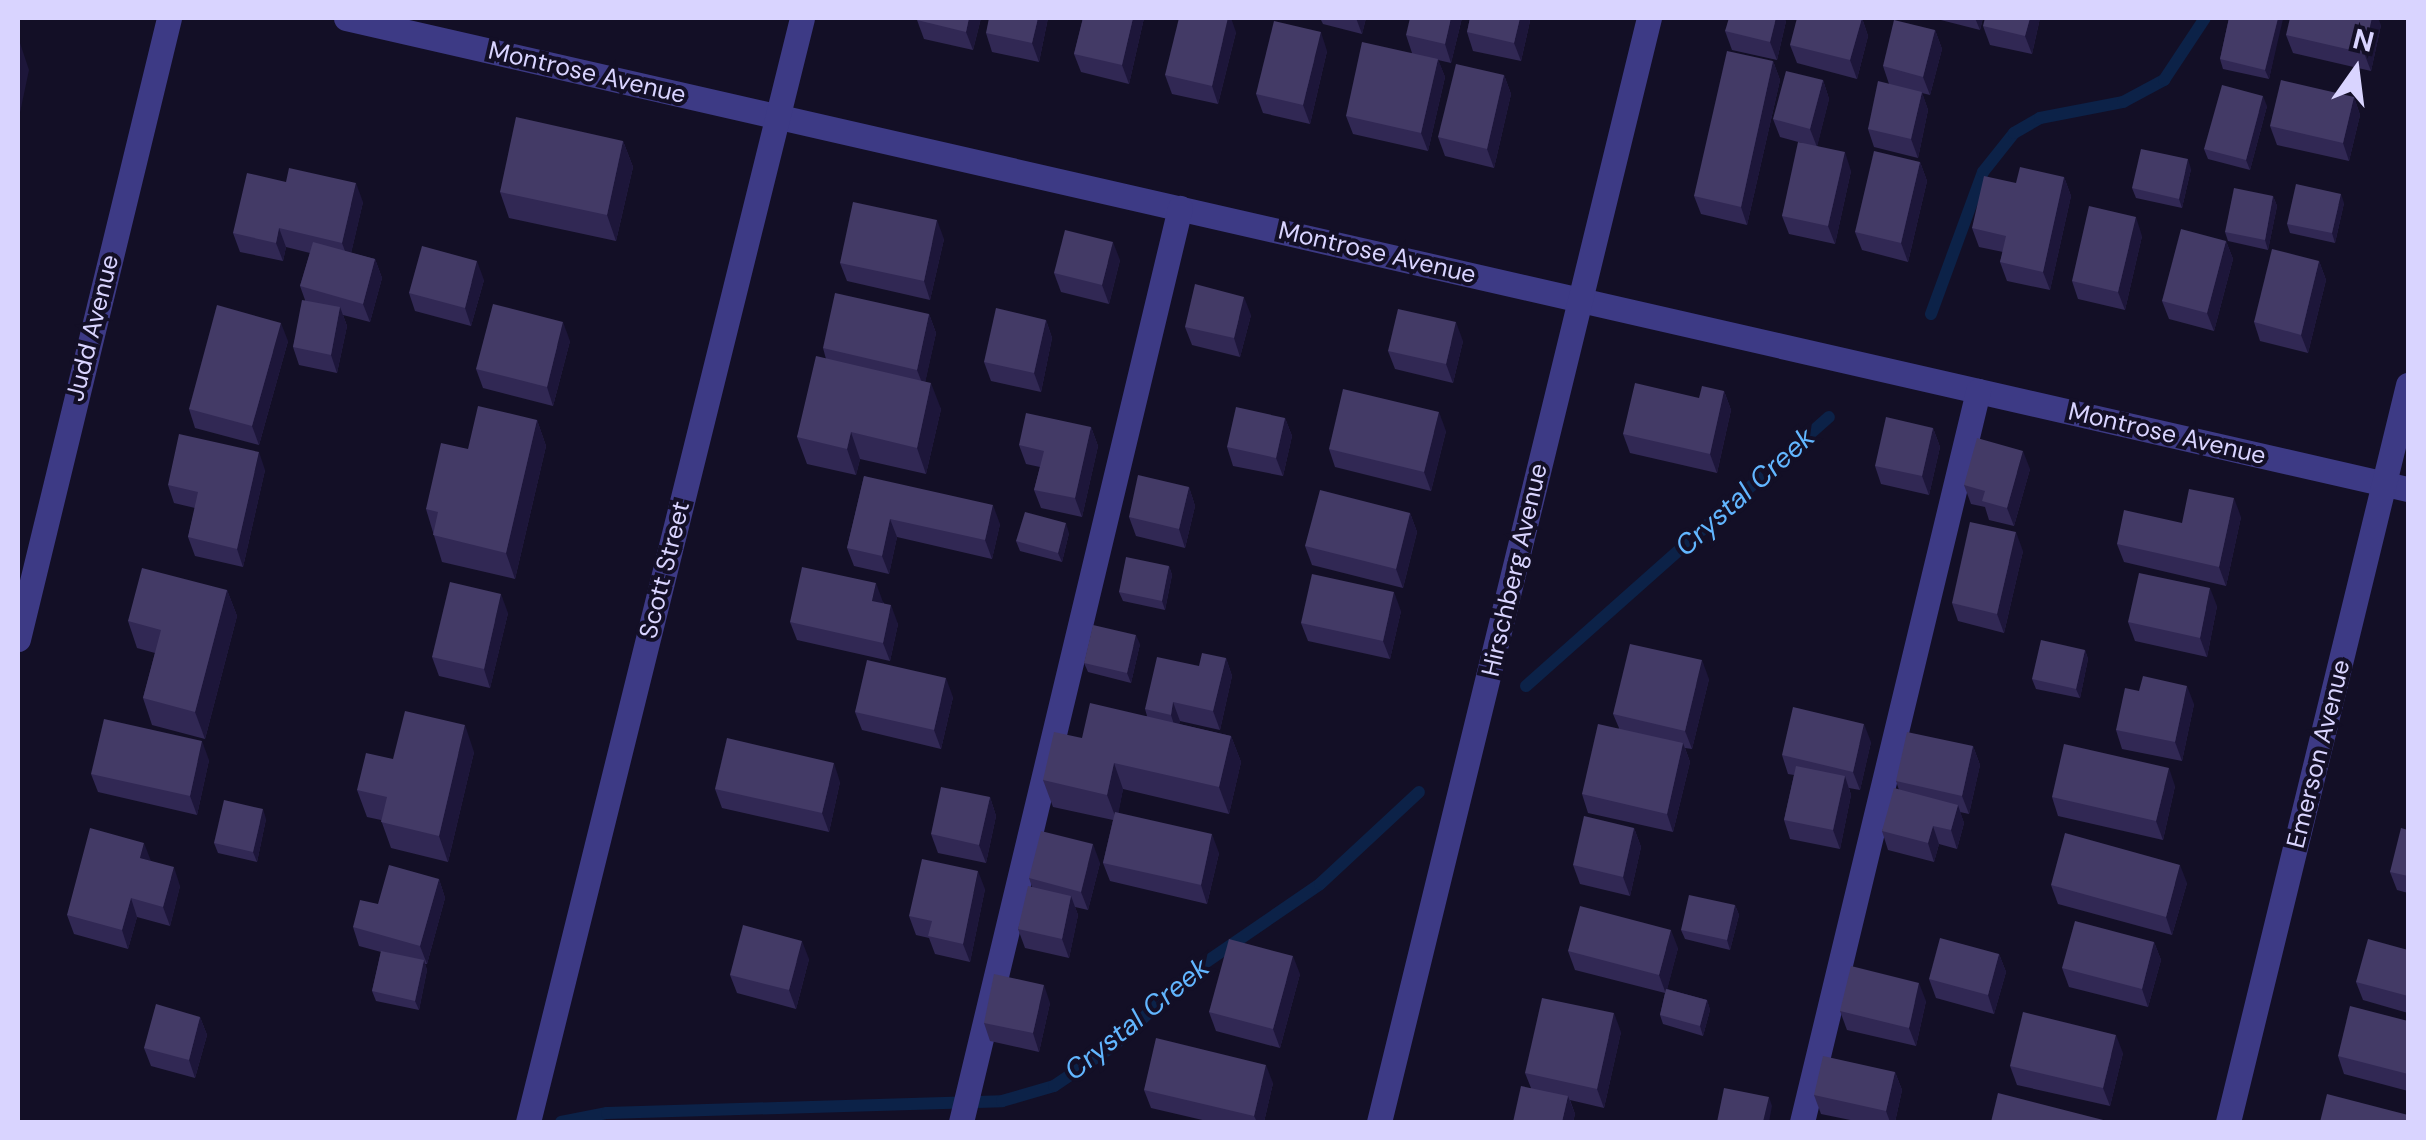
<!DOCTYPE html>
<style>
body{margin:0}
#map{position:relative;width:2426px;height:1140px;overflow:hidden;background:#130f26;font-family:"DM Sans",sans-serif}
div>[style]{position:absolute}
.stream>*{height:12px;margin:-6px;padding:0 6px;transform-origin:6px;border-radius:6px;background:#0c2248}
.minor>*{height:25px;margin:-12.5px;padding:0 12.5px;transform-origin:12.5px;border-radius:12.5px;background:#3d3a85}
.wall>*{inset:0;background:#312854}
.shaded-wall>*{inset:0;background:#1d163a}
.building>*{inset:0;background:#433a66}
span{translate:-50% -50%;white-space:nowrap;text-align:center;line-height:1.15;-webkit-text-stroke:8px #130f26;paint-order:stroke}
.street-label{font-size:25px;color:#d9d4ff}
.water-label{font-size:28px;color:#62b6ff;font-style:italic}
.frame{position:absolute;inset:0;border:20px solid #d9d4ff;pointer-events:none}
.north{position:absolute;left:2306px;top:20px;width:100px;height:100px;-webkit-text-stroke:8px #130f26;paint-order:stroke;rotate:14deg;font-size:28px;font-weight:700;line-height:40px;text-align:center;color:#d9d4ff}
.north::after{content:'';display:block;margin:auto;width:35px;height:45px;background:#d9d4ff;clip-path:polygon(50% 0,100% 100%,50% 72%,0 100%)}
</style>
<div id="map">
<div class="stream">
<div style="left:1931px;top:314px;width:151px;rotate:-69.9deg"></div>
<div style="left:1983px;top:172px;width:50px;rotate:-51.5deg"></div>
<div style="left:2014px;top:133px;width:30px;rotate:-30deg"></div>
<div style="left:2040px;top:118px;width:85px;rotate:-10.9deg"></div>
<div style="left:2123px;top:102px;width:47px;rotate:-28.2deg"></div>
<div style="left:2164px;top:80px;width:74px;rotate:-56.5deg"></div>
<div style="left:1526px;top:686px;width:405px;rotate:-41.6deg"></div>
<div style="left:561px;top:1122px;width:47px;rotate:-11.1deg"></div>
<div style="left:607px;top:1113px;width:395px;rotate:-1.7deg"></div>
<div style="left:1002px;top:1101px;width:54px;rotate:-16.1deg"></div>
<div style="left:1054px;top:1086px;width:71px;rotate:-34.1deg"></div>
<div style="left:1113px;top:1046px;width:113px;rotate:-42.9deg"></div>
<div style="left:1196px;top:969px;width:150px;rotate:-34.4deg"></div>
<div style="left:1320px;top:884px;width:135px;rotate:-42.9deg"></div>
</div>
<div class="minor">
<div style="left:346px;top:18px;width:2115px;rotate:12.87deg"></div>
<div style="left:18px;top:639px;width:639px;rotate:-76.33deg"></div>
<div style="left:528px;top:1122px;width:1137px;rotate:-76.06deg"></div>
<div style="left:961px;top:1122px;width:940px;rotate:-76.53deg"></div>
<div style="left:1379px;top:1122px;width:1137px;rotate:-76.26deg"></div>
<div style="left:1802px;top:1122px;width:752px;rotate:-76.46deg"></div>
<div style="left:2228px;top:1122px;width:759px;rotate:-76.28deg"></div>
</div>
<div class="wall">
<div style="clip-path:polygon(918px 18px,981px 18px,973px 50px,924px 39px,917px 20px)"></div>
<div style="clip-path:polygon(1048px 18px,1039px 62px,992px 52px,986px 33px)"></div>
<div style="clip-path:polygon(1083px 18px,1144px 18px,1129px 84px,1081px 72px,1074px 54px)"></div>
<div style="clip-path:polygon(1320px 18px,1366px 18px,1362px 34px,1323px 24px)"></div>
<div style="clip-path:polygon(1462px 18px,1451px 63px,1438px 60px,1445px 77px,1428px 151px,1353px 134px,1346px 116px,1412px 53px,1406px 35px)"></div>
<div style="clip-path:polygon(1470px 18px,1528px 18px,1530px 21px,1521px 61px,1473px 51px,1467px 32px)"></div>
<div style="clip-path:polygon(1862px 18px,1868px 36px,1857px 79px,1797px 63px,1790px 45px)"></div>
<div style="clip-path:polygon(1933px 18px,1983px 18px,1980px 30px)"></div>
<div style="clip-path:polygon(2040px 18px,2032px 54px,1990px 45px,1983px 26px)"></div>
<div style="clip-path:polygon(2229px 18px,2282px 18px,2269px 79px,2223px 69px,2220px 59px)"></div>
<div style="clip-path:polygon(1786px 21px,1777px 60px,1732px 50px,1725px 31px)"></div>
<div style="clip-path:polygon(2381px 25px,2371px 71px,2293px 53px,2286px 35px)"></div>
<div style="clip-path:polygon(1935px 30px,1942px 49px,1930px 95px,1922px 93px,1928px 110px,1918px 158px,1874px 147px,1868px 129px,1889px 84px,1883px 66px)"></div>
<div style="clip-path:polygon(1236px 32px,1218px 104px,1172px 94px,1165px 75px)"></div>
<div style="clip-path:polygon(1327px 51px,1310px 124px,1263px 113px,1256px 94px)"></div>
<div style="clip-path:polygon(1773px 61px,1780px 80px,1747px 225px,1701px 214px,1694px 196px)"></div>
<div style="clip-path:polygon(1504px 75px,1511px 94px,1494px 168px,1445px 156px,1438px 137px)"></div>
<div style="clip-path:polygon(1823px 80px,1829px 99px,1817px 146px,1851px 171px,1835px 244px,1789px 234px,1782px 216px,1802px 143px,1780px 137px,1773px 119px)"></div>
<div style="clip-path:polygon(2354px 97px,2360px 115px,2349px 161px,2277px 145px,2270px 126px)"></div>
<div style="clip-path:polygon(2267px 106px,2250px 170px,2208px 159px,2204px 149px)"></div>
<div style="clip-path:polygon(623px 141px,633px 167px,616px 241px,509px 218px,500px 192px)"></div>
<div style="clip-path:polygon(1920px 162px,1927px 181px,1908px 262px,1862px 250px,1855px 232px)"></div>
<div style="clip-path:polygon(2191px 169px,2182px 208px,2136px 198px,2132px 188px)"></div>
<div style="clip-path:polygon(2064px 177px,2071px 196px,2050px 290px,2007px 281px,2000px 262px,2003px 252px,1979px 247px,1972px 228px,2016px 183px)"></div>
<div style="clip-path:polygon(2273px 196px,2277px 206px,2268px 250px,2228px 241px,2225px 232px)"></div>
<div style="clip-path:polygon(363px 202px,351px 253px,375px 259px,382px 278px,370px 322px,343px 315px,347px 326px,337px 373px,299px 365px,293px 347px,305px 300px,300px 286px,310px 253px,286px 247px,283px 261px,240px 252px,233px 233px)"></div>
<div style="clip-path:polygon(2344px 203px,2335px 243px,2290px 233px,2287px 224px)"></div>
<div style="clip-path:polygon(2142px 236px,2125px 310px,2078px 299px,2072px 281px)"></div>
<div style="clip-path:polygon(944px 239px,930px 300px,847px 281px,840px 263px)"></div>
<div style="clip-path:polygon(2226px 241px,2233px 259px,2214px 331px,2169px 319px,2162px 301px)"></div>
<div style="clip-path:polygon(1120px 260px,1109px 304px,1061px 292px,1054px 273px)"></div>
<div style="clip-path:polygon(2319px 261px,2326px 280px,2308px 353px,2260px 341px,2254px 322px)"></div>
<div style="clip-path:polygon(484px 280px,471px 326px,415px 311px,409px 293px)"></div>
<div style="clip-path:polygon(929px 314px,936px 333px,925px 382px,941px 409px,926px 474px,860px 459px,856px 475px,807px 464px,797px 437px,826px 359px,823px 348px)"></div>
<div style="clip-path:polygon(1251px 315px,1240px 357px,1192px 345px,1185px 327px)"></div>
<div style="clip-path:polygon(1046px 320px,1052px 338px,1041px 392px,991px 381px,984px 362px)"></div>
<div style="clip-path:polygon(288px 341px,259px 445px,195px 428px,189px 409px)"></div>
<div style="clip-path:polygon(570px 341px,553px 406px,483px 388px,476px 369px)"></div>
<div style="clip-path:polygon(1463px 341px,1453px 383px,1395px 369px,1388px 351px)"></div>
<div style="clip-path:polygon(1724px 391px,1731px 410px,1717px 473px,1630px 453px,1623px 434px)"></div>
<div style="clip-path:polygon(1285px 418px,1292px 436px,1283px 476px,1233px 466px,1227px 447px)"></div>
<div style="clip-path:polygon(537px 420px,546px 446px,515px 579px,442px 562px,426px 509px,468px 449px)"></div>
<div style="clip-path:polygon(1091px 427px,1098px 446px,1082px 517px,1041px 508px,1034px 490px,1040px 467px,1026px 464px,1019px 445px)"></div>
<div style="clip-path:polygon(1933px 428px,1940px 447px,1929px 495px,1881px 484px,1875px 466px)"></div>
<div style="clip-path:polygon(1446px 431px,1431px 491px,1335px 467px,1329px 449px)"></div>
<div style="clip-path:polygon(2030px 469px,2014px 526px,1989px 520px,1985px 507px,1971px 504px,1964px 485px)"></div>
<div style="clip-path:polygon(265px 470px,243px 567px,195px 556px,188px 537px,195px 508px,174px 503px,168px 485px)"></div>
<div style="clip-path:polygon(864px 476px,1000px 524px,992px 559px,897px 537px,889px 574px,854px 566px,847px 548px)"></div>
<div style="clip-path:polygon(1189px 487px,1195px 506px,1185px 548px,1136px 536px,1129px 517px)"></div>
<div style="clip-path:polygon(1410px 513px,1417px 532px,1403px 588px,1312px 565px,1305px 546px)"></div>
<div style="clip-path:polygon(2241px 517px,2226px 586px,2124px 562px,2117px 544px,2182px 523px)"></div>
<div style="clip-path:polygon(1069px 533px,1062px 562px,1020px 551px,1016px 541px)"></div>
<div style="clip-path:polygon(2023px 551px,2004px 633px,1958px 621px,1952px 603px)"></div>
<div style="clip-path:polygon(1169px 566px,1172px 575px,1165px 610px,1123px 601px,1119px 592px)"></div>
<div style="clip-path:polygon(227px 590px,237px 616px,205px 739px,152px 725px,143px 698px,155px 653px,137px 648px,128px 621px)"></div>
<div style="clip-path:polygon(883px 602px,898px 624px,890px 661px,797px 640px,790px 622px)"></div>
<div style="clip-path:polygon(2217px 606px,2207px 657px,2135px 641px,2128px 622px)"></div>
<div style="clip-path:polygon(1401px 611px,1390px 659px,1308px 641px,1301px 623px)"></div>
<div style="clip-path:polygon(508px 613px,490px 688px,439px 676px,432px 657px)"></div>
<div style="clip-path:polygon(1140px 644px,1131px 683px,1088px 672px,1084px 663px)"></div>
<div style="clip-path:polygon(2085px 650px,2088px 659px,2080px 698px,2036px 689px,2032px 679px)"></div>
<div style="clip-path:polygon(1226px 658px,1232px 676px,1220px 730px,1180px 721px,1179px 724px,1231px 736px,1241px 762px,1229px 814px,1123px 789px,1118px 813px,1219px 853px,1207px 904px,1110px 881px,1103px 863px,1113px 820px,1053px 807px,1043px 780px,1082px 738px,1147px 716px,1145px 709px,1199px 666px)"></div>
<div style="clip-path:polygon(1709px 679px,1692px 749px,1685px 748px,1690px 762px,1673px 832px,1588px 813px,1582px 794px,1619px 728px,1613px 714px)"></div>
<div style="clip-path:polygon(2139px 691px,2194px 704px,2182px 761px,2122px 749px,2116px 730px)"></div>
<div style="clip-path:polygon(953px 697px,941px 749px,862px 730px,855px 712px)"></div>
<div style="clip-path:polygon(1871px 742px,1860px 790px,1849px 788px,1851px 795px,1840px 849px,1790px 839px,1784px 820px,1794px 775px,1788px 774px,1782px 755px)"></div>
<div style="clip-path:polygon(1973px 746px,1980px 765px,1969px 814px,1960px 812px,1964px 823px,1957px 849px,1939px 844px,1934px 862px,1888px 850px,1882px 831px,1899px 790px,1896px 781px)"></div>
<div style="clip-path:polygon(474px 752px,448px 862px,391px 848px,381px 820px,367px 817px,357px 790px,393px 759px)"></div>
<div style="clip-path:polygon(209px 760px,197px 815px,98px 792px,91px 774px)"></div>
<div style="clip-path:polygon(840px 782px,829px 832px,722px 808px,715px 789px)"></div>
<div style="clip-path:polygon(2175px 786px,2163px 840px,2058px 816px,2052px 797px)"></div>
<div style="clip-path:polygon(990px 797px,996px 816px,986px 863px,938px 853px,931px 834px)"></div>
<div style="clip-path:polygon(266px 819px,257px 862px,218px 853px,214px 843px)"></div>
<div style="clip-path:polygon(1634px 828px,1641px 847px,1630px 896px,1580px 884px,1573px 865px)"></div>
<div style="clip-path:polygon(2408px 830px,2408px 893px,2397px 890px,2390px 872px)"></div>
<div style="clip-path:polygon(151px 861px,180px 886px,170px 926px,137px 917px,128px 949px,74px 934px,67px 915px)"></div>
<div style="clip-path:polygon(1100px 863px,1088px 910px,1075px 907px,1078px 915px,1069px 958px,1025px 948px,1018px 929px,1032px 887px,1029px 878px)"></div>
<div style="clip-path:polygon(439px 879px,445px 898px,427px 964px,425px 964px,427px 970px,419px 1010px,376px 1001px,372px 991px,381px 952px,359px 946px,353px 927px,378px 904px)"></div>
<div style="clip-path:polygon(2187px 883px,2172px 935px,2058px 904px,2051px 885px)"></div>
<div style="clip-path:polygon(985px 889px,970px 962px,935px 954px,929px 938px,916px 935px,909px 916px)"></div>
<div style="clip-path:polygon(1735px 905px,1739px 915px,1730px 950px,1685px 939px,1681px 930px)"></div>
<div style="clip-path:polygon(2154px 942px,2161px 960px,2148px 1007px,2069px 987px,2062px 968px)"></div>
<div style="clip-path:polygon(1678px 948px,1667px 989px,1707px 1000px,1710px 1010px,1703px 1036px,1663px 1024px,1660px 1015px,1665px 993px,1575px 970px,1568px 951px)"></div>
<div style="clip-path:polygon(2408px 950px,2408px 1013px,2363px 1000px,2356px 982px)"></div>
<div style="clip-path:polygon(1999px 954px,2006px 972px,1994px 1014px,1936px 998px,1929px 979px)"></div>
<div style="clip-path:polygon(809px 959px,796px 1009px,737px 993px,730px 975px)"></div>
<div style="clip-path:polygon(1300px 974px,1280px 1048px,1216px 1031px,1209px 1012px)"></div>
<div style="clip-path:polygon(1926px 1001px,1916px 1046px,1847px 1030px,1840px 1011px)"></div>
<div style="clip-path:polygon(1050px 1003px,1039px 1052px,990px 1041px,984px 1023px)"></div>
<div style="clip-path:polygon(200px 1017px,207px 1035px,195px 1078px,151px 1066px,144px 1048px)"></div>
<div style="clip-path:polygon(2408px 1021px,2408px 1091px,2344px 1074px,2338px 1056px)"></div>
<div style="clip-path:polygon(1621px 1032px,1604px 1108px,1570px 1100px,1575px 1114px,1573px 1122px,1513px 1122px,1531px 1088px,1525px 1073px)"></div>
<div style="clip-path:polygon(2123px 1053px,2110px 1106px,2017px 1085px,2010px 1066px)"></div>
<div style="clip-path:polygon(1895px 1072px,1902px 1090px,1895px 1122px,1860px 1122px,1821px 1114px,1814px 1095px)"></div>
<div style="clip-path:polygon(1273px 1083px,1264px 1122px,1211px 1122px,1151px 1108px,1144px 1090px)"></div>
</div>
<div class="shaded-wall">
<div style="clip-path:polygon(969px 18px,981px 18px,973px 50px,966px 32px)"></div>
<div style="clip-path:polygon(1038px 18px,1048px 18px,1039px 62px,1032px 43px)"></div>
<div style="clip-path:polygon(1133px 18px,1144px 18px,1129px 84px,1122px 65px)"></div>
<div style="clip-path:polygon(1228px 18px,1231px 18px,1236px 32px,1218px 104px,1212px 86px)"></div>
<div style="clip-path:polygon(1356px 18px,1366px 18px,1362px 34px)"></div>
<div style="clip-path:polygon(1451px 18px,1462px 18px,1451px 63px,1445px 44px)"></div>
<div style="clip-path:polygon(1520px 18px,1528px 18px,1530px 21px,1521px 61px,1514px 43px)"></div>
<div style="clip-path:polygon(1776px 18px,1785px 18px,1786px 21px,1777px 60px,1770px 42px)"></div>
<div style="clip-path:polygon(1862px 18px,1868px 36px,1857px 79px,1850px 60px)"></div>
<div style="clip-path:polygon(1975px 18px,1983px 18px,1980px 30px)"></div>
<div style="clip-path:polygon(2030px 18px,2040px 18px,2032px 54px,2025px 36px)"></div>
<div style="clip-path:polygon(2278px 18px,2282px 18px,2283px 19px,2269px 79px,2265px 70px)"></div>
<div style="clip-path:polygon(2372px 18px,2378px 18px,2381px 25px,2371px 71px,2364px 53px)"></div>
<div style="clip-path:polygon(1935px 30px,1942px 49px,1930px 95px,1923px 77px)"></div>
<div style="clip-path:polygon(1321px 32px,1327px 51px,1310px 124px,1303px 105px)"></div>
<div style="clip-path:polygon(20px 43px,29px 70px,18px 122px,18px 52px)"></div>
<div style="clip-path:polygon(1438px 59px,1445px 77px,1428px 151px,1421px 133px)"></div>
<div style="clip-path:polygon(1773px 61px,1780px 80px,1747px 225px,1741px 207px)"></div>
<div style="clip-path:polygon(1504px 75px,1511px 94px,1494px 168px,1487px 149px)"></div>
<div style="clip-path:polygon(1823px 80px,1829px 99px,1817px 147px,1810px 129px)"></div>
<div style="clip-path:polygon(1922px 92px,1928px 110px,1918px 158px,1911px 139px)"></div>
<div style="clip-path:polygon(2263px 96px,2267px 106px,2250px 170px,2246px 160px)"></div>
<div style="clip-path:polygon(2354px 97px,2360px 115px,2349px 161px,2343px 143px)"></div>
<div style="clip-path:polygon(623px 141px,633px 167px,616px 241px,607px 215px)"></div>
<div style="clip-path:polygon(1845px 152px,1851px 171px,1835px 244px,1828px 226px)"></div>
<div style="clip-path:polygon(2188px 159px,2191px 169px,2182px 208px,2179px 199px)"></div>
<div style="clip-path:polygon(1920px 162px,1927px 181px,1908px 262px,1901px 243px)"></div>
<div style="clip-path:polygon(2064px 177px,2071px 196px,2050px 290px,2043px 272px)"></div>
<div style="clip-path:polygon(356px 183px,363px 202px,349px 262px,342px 243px)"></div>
<div style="clip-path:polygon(2341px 194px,2344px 203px,2335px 243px,2332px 233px)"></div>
<div style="clip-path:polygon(2273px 196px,2277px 206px,2268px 250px,2265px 240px)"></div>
<div style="clip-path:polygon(2136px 217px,2142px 236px,2125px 310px,2118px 292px)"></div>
<div style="clip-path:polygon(937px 220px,944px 239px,930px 300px,924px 281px)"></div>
<div style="clip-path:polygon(279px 228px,286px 247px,283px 261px,276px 243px)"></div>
<div style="clip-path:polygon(2226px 241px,2233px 259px,2214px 331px,2207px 313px)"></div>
<div style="clip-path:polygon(1113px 242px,1120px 260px,1109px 304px,1102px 285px)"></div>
<div style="clip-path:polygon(375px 259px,382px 278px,370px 322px,363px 304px)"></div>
<div style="clip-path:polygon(477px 261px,484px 280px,471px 326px,465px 308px)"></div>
<div style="clip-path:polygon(2319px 261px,2326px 280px,2308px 353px,2301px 335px)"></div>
<div style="clip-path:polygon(1244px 297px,1251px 315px,1240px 357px,1234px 338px)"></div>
<div style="clip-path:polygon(340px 307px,347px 326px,337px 373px,331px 355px)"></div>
<div style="clip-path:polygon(929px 314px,936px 333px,924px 388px,917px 370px)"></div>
<div style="clip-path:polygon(1046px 320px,1052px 338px,1041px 392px,1034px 373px)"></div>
<div style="clip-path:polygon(563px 322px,570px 341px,553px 406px,547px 387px)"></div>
<div style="clip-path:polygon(1456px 322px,1463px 341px,1453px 383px,1446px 364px)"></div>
<div style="clip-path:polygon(281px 323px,288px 341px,259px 445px,252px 426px)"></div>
<div style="clip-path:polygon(931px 383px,941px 409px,926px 474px,917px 448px)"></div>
<div style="clip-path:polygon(1724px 391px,1731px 410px,1717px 473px,1710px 454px)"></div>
<div style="clip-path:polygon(1439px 412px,1446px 431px,1431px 491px,1424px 472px)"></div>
<div style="clip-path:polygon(1285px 418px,1292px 436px,1283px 476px,1276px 458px)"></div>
<div style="clip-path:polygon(537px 420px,546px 446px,515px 579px,506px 553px)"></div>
<div style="clip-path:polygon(1091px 427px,1098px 446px,1082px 517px,1075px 498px)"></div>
<div style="clip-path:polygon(1933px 428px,1940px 447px,1929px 495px,1922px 476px)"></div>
<div style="clip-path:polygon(851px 432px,860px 459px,856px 475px,847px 449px)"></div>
<div style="clip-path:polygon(2023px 451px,2030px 469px,2014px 526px,2007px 508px)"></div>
<div style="clip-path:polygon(259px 452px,265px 470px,243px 567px,237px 549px)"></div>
<div style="clip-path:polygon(1189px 487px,1195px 506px,1185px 548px,1179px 529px)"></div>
<div style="clip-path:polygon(2234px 498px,2241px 517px,2226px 586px,2219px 567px)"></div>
<div style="clip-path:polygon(993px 505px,1000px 524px,992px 559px,985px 540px)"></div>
<div style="clip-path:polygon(1410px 513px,1417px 532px,1403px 588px,1396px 569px)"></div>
<div style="clip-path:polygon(890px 519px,897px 537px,889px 574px,882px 556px)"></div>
<div style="clip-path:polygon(1066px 523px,1069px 533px,1062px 562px,1058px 553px)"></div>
<div style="clip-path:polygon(2016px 532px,2023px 551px,2004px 633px,1997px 614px)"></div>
<div style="clip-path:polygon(1169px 566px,1172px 575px,1165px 610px,1162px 601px)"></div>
<div style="clip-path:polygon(876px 583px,883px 602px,879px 620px,872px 601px)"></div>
<div style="clip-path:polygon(2210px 588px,2217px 606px,2207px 657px,2200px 638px)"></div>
<div style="clip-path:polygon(227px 590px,237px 616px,205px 739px,195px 712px)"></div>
<div style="clip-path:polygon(1394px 592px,1401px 611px,1390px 659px,1383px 641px)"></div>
<div style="clip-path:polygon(501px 594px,508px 613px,490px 688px,484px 669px)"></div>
<div style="clip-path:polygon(891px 605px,898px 624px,890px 661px,883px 643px)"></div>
<div style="clip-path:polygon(1136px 635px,1140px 644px,1131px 683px,1127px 673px)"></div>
<div style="clip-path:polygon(2085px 650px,2088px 659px,2080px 698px,2076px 689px)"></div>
<div style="clip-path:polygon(1226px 658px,1232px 676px,1220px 730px,1213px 711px)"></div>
<div style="clip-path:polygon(1702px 660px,1709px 679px,1692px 749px,1685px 731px)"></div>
<div style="clip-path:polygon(946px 678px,953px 697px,941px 749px,934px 730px)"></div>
<div style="clip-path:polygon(2187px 686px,2194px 704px,2182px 761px,2175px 742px)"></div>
<div style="clip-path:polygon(1173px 702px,1180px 721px,1177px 734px,1171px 715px)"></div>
<div style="clip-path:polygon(1864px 724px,1871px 742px,1860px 790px,1853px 772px)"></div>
<div style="clip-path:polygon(465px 725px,474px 752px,448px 862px,439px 836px)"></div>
<div style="clip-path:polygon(1231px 736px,1241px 762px,1229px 814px,1219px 787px)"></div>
<div style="clip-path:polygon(202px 741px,209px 760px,197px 815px,190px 796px)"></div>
<div style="clip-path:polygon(1683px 743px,1690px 762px,1673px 832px,1667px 814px)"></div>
<div style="clip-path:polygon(1973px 746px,1980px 765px,1969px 814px,1962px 796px)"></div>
<div style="clip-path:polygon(834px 763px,840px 782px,829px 832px,822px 813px)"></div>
<div style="clip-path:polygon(1114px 763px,1123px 789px,1117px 821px,1107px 795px)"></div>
<div style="clip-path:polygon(2169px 768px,2175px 786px,2163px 840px,2156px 821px)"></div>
<div style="clip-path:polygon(1845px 776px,1851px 795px,1840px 849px,1833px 830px)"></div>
<div style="clip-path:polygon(990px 797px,996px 816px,986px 863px,979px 845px)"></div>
<div style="clip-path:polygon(1958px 805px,1964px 823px,1957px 849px,1951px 830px)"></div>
<div style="clip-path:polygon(263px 809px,266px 819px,257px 862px,253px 852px)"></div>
<div style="clip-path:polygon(1933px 826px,1939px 844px,1934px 862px,1928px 843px)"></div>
<div style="clip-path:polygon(1634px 828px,1641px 847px,1630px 896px,1623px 877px)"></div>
<div style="clip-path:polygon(1212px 834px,1219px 853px,1207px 904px,1201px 885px)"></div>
<div style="clip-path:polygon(144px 843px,151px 861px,140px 858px)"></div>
<div style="clip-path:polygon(1093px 844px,1100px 863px,1088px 910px,1081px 892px)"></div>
<div style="clip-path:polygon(2180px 865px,2187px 883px,2172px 935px,2166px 917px)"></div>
<div style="clip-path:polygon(174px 867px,180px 886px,170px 926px,163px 907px)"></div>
<div style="clip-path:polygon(978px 871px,985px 889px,970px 962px,963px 944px)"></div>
<div style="clip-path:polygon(439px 879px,445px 898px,427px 964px,420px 946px)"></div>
<div style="clip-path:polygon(1071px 896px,1078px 915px,1069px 958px,1062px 939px)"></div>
<div style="clip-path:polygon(131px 898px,137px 917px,128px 949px,122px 930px)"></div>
<div style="clip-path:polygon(1735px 905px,1739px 915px,1730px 950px,1727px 940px)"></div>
<div style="clip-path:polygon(1671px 930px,1678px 948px,1666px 994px,1659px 975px)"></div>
<div style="clip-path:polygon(802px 941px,809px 959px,796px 1009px,789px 990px)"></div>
<div style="clip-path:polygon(2154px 942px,2161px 960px,2148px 1007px,2142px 989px)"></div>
<div style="clip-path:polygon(1999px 954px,2006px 972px,1994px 1014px,1988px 995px)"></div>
<div style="clip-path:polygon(1293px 956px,1300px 974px,1280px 1048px,1273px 1029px)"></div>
<div style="clip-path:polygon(424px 960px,427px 970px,419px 1010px,415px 1001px)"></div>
<div style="clip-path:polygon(1919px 983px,1926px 1001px,1916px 1046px,1909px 1028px)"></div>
<div style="clip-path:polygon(1044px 985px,1050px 1003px,1039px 1052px,1033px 1033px)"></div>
<div style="clip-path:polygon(1707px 1000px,1710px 1010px,1703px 1036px,1700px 1026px)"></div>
<div style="clip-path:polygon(1614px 1013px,1621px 1032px,1604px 1108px,1597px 1089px)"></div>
<div style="clip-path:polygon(200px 1017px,207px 1035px,195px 1078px,189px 1060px)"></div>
<div style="clip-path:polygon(2116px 1035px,2123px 1053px,2110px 1106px,2103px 1088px)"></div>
<div style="clip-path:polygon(1266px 1065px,1273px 1083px,1264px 1122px,1257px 1122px,1254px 1116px)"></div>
<div style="clip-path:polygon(1895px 1072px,1902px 1090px,1895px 1122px,1890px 1122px,1886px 1111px)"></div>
<div style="clip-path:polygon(1568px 1096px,1575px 1114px,1573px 1122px,1562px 1122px)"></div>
<div style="clip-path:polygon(1769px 1097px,1772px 1106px,1769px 1122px,1763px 1122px)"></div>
</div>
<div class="building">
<div style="clip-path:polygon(918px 18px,969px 18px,966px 32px,917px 20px)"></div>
<div style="clip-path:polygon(989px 18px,1038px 18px,1032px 43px,986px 33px)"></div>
<div style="clip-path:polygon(1083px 18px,1133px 18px,1122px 65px,1074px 54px)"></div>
<div style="clip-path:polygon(1179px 18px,1228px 18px,1212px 86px,1165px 75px)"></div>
<div style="clip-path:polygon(1410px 18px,1451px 18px,1445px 44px,1406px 35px)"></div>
<div style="clip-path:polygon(1470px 18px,1520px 18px,1514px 43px,1467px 32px)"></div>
<div style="clip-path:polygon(1729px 18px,1776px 18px,1770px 42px,1725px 31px)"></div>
<div style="clip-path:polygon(1797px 18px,1862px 18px,1850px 60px,1790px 45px)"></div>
<div style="clip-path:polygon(1985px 18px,2030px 18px,2025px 36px,1983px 26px)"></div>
<div style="clip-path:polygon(2229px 18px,2278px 18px,2265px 70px,2220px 59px)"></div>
<div style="clip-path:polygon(2290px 18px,2372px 18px,2364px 53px,2286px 35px)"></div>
<div style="clip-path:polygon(1894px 20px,1935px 30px,1923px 77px,1883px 66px)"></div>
<div style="clip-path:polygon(1274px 21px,1321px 32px,1303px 105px,1256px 94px)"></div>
<div style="clip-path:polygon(1362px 42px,1438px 59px,1421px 133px,1346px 116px)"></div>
<div style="clip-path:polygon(1727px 51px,1773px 61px,1741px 207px,1694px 196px)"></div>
<div style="clip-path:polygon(1456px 64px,1504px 75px,1487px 149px,1438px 137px)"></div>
<div style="clip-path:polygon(1786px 71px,1823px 80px,1810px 129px,1773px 119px)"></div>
<div style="clip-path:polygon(2281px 80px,2354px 97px,2343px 143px,2270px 126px)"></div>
<div style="clip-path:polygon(1878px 81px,1922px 92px,1911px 139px,1868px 129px)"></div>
<div style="clip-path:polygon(2222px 85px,2263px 96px,2246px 160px,2204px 149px)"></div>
<div style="clip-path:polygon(516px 117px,623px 141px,607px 215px,500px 192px)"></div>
<div style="clip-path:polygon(1798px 142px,1845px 152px,1828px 226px,1782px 216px)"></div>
<div style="clip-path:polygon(2141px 149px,2188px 159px,2179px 199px,2132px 188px)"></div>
<div style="clip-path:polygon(1874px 151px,1920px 162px,1901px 243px,1855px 232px)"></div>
<div style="clip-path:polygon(2020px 167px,2064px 177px,2043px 272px,2000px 262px,2006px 236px,1972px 228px,1984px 176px,2016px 183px)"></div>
<div style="clip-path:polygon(289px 168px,356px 183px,342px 243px,279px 228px,276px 243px,233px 233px,247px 173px,286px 182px)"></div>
<div style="clip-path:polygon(2296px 184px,2341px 194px,2332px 233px,2287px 224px)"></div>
<div style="clip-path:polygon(2234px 188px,2273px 196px,2265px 240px,2225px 232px)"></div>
<div style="clip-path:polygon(853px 202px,937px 220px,924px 281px,840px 263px)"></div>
<div style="clip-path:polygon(2089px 206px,2136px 217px,2118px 292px,2072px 281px)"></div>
<div style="clip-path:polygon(2181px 229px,2226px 241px,2207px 313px,2162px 301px)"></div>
<div style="clip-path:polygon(1065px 230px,1113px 242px,1102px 285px,1054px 273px)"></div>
<div style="clip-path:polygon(313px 242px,375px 259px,363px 304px,300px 286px)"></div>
<div style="clip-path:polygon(422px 246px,477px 261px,465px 308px,409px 293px)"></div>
<div style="clip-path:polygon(2272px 249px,2319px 261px,2301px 335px,2254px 322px)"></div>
<div style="clip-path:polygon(1195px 284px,1244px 297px,1234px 338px,1185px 327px)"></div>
<div style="clip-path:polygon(835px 293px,929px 314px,917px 370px,823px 348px)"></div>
<div style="clip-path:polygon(302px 300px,340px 307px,331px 355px,293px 347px)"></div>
<div style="clip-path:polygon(493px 304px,563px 322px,547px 387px,476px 369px)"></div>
<div style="clip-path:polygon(217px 305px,281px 323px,252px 426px,189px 409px)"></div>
<div style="clip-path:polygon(996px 308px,1046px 320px,1034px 373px,984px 362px)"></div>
<div style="clip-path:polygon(1398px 309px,1456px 322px,1446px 364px,1388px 351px)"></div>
<div style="clip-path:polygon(816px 356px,931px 383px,917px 448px,851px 432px,847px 449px,797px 437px)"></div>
<div style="clip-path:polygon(1635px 383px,1699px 398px,1702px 386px,1724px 391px,1710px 454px,1623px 434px)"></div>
<div style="clip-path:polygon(1343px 389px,1439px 412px,1424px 472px,1329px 449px)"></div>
<div style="clip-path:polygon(478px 406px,537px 420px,506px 553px,433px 535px,438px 512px,426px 509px,441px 443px,468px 449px)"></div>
<div style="clip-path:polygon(1236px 407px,1285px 418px,1276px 458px,1227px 447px)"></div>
<div style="clip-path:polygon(1026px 413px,1091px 427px,1075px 498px,1034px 490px,1044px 451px,1019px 445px)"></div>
<div style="clip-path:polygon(1886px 417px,1933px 428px,1922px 476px,1875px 466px)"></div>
<div style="clip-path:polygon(179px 434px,259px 452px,237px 549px,188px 537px,198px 492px,168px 485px)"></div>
<div style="clip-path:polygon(1977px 438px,2023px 451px,2007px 508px,1982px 501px,1985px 491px,1964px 485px)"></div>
<div style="clip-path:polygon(1138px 475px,1189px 487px,1179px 529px,1129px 517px)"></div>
<div style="clip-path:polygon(864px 476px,993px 505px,985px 540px,890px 519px,882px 556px,847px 548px)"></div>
<div style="clip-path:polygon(2189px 489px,2234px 498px,2219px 567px,2117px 544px,2124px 510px,2182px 523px)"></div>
<div style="clip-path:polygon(1320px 490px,1410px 513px,1396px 569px,1305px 546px)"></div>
<div style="clip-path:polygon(1025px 512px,1066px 523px,1058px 553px,1016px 541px)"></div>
<div style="clip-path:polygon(1970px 522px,2016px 532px,1997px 614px,1952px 603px)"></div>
<div style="clip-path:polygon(1126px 557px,1169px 566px,1162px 601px,1119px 592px)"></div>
<div style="clip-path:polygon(802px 567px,876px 583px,872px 601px,891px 605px,883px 643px,790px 622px)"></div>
<div style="clip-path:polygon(142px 568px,227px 590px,195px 712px,143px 698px,161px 630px,128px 621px)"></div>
<div style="clip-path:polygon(2139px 573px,2210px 588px,2200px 638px,2128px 622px)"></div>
<div style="clip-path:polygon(1312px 574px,1394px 592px,1383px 641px,1301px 623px)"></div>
<div style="clip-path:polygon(450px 582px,501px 594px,484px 669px,432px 657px)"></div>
<div style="clip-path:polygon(1093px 625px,1136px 635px,1127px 673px,1084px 663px)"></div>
<div style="clip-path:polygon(2041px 640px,2085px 650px,2076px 689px,2032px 679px)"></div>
<div style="clip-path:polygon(1630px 644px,1702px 660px,1685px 731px,1613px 714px)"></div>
<div style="clip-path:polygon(1202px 653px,1226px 658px,1213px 711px,1173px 702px,1171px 715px,1145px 709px,1157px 657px,1199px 666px)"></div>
<div style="clip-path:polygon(867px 660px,946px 678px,934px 730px,855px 712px)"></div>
<div style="clip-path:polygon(2143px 676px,2187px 686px,2175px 742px,2116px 730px,2125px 688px,2139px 691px)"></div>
<div style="clip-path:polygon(1090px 703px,1231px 736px,1219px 787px,1114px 763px,1107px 795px,1043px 780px,1054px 732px,1082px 738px)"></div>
<div style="clip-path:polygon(1793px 707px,1864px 724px,1853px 772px,1782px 755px)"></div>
<div style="clip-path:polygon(405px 711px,465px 725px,439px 836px,381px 822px,387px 797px,357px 790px,366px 753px,393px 759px)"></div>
<div style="clip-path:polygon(104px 719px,202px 741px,190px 796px,91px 774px)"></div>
<div style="clip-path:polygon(1598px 724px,1683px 743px,1667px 814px,1582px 794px)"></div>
<div style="clip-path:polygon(1907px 732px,1973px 746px,1962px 796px,1896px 781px)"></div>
<div style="clip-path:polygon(727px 738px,834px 763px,822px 813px,715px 789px)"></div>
<div style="clip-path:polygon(2064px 744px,2169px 768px,2156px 821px,2052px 797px)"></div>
<div style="clip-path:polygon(1796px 766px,1845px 776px,1833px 830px,1784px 820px)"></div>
<div style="clip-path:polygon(941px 787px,990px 797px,979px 845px,931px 834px)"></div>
<div style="clip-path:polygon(1894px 788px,1958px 805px,1951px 830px,1933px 826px,1928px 843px,1882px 831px)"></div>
<div style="clip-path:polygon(224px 800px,263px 809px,253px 852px,214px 843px)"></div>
<div style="clip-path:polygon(1115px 812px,1212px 834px,1201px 885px,1103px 863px)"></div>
<div style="clip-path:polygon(1584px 816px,1634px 828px,1623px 877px,1573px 865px)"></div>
<div style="clip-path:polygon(90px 828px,144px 843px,140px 858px,174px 867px,163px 907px,131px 898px,122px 930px,67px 915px)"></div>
<div style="clip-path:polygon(2401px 828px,2408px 830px,2408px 876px,2390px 872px)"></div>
<div style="clip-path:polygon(1041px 831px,1093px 844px,1081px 892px,1029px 878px)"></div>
<div style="clip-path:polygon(2065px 833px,2180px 865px,2166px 917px,2051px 885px)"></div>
<div style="clip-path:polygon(922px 859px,978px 871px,963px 944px,928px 936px,932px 921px,909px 916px)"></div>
<div style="clip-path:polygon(389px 865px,439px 879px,420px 946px,353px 927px,360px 900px,378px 904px)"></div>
<div style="clip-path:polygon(1028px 886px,1071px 896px,1062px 939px,1018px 929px)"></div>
<div style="clip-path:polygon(1689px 895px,1735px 905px,1727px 940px,1681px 930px)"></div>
<div style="clip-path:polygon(1580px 906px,1671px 930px,1659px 975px,1568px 951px)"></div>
<div style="clip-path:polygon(2075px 921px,2154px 942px,2142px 989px,2062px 968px)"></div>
<div style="clip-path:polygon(743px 925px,802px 941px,789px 990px,730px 975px)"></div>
<div style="clip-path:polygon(1940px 938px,1999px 954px,1988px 995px,1929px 979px)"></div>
<div style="clip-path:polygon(1229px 939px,1293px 956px,1273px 1029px,1209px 1012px)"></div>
<div style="clip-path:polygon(2368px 939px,2408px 950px,2408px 996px,2356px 982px)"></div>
<div style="clip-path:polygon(381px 951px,424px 960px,415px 1001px,372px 991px)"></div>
<div style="clip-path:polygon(1851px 966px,1919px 983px,1909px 1028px,1840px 1011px)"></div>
<div style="clip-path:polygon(994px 974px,1044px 985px,1033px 1033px,984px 1023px)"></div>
<div style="clip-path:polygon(1666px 989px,1707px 1000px,1700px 1026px,1660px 1015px)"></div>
<div style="clip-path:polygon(1542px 998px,1614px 1013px,1597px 1089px,1525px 1073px)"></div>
<div style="clip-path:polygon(156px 1004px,200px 1017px,189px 1060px,144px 1048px)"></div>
<div style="clip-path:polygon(2350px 1006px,2408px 1021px,2408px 1074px,2338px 1056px)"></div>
<div style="clip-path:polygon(2023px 1012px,2116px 1035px,2103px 1088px,2010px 1066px)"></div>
<div style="clip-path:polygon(1156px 1038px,1266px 1065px,1254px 1116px,1144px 1090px)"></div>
<div style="clip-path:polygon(1823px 1056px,1895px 1072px,1886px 1111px,1814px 1095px)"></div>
<div style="clip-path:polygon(1521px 1086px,1568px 1096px,1562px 1122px,1513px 1122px)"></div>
<div style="clip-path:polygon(1724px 1088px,1769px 1097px,1763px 1122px,1717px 1122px)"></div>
<div style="clip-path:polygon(1998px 1093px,2111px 1122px,1991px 1122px)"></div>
<div style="clip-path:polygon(2327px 1094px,2408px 1115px,2408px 1122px,2320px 1122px)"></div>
</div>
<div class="street-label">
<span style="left:587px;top:73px;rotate:13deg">Montrose Avenue</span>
<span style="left:1377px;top:253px;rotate:13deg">Montrose Avenue</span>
<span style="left:93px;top:328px;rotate:-76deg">Judd Avenue</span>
<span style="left:2167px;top:434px;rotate:13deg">Montrose Avenue</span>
<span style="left:665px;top:570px;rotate:-76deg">Scott Street</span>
<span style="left:1515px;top:570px;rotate:-77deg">Hirschberg Avenue</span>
<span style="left:2319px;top:754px;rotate:-76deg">Emerson Avenue</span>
</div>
<div class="water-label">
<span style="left:1745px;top:492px;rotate:-42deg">Crystal Creek</span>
<span style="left:1137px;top:1019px;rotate:-39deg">Crystal Creek</span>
</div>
<div class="frame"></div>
<div class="north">N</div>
</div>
